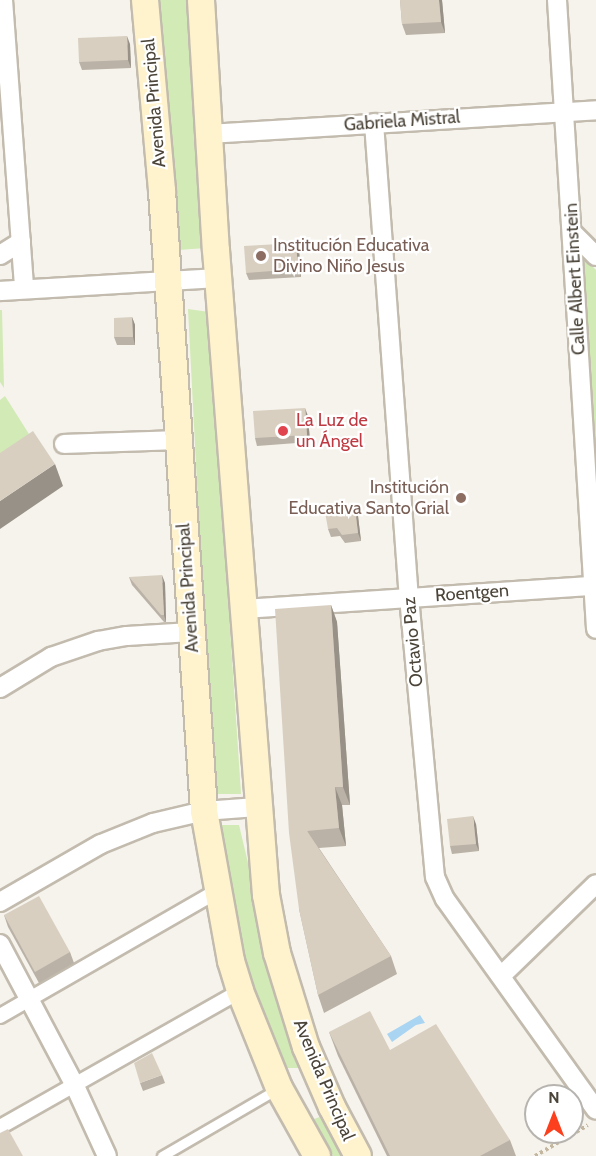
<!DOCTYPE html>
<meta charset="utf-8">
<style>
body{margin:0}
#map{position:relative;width:596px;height:1156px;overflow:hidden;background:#f6f3ec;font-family:Cabin,sans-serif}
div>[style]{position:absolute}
.green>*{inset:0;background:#d2eab5}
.water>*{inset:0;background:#a9d4f2}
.path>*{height:4px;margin-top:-2px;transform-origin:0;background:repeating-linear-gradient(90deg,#c4b79f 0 3px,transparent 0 6px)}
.roads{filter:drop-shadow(2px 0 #c2bbae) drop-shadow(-2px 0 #c2bbae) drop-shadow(0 2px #c2bbae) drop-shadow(0 -2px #c2bbae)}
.service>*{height:9px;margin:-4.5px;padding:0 4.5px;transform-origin:4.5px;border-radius:4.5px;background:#fff}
.pedestrian>*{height:14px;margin:-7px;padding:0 7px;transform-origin:7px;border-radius:7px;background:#fff}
.minor>*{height:18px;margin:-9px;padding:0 9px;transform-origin:9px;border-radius:9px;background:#fff}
.secondary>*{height:26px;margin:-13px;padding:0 13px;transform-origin:13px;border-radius:13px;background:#fff3cd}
.wall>*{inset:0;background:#bab2a6}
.shaded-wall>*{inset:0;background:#979187}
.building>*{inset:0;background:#d8cfc1}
.dots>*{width:16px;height:16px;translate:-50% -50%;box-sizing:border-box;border:3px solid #fff;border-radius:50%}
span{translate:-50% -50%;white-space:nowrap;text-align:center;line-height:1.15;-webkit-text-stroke:4.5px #fff;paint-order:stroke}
.street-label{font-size:18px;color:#4b4439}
.education-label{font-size:18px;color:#785e54}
.left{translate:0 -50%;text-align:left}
.right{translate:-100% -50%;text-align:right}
.health-label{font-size:18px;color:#be3a42}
.north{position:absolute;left:524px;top:1084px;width:60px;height:60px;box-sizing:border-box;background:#fff;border:2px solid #b7b4b0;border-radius:50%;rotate:0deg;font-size:16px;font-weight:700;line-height:24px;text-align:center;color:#4b4439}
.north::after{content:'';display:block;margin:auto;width:21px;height:27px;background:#fc3f1d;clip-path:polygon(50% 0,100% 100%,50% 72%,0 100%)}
</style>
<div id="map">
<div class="green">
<div style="clip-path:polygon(156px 0,189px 0,206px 248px,178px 250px)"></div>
<div style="clip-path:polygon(582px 256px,596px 270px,596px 465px)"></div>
<div style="clip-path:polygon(188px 309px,209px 312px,241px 794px,213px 794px)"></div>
<div style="clip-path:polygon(0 310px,2px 310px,4px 388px,0 382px)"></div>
<div style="clip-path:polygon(5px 396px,34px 442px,0 464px,0 400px)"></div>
<div style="clip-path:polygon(217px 825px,239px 825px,277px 985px,301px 1068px,280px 1068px,239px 954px)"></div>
<div style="clip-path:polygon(325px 1115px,348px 1156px,333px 1156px,314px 1119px)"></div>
</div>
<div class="water">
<div style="clip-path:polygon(420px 1015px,425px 1023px,416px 1025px,392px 1042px,387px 1034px)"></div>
</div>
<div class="path">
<div style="left:535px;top:1156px;width:61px;rotate:-30.3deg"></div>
</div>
<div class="roads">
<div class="service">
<div style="left:162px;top:1156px;width:133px;rotate:-30.2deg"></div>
</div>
<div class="pedestrian">
<div style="left:0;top:1016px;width:253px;rotate:-29.9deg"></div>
<div style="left:0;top:1127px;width:276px;rotate:-29.5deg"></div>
</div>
<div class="minor">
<div style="left:3px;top:0;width:289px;rotate:85.8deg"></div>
<div style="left:557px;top:0;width:630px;rotate:86.45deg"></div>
<div style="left:374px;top:123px;width:475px;rotate:85.8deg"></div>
<div style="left:409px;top:597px;width:281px;rotate:84.7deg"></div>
<div style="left:435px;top:877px;width:24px;rotate:66deg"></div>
<div style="left:445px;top:899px;width:259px;rotate:54.4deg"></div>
<div style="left:209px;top:134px;width:388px;rotate:-3.5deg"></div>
<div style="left:572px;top:232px;width:34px;rotate:45deg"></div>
<div style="left:0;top:255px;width:25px;rotate:-32deg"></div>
<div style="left:0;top:291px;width:218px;rotate:-3.4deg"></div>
<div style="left:64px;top:444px;width:114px;rotate:-2deg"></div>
<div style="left:245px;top:609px;width:348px;rotate:-3.8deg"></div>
<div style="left:0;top:688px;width:60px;rotate:-31.3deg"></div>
<div style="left:51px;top:657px;width:50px;rotate:-18.8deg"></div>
<div style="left:98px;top:641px;width:29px;rotate:-10deg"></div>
<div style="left:127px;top:636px;width:64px;rotate:-3.6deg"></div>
<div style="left:0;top:902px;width:116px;rotate:-29.9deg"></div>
<div style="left:101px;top:844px;width:56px;rotate:-22deg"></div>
<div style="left:153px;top:823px;width:52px;rotate:-13.2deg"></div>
<div style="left:204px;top:811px;width:53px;rotate:-4.3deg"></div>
<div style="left:0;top:944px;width:158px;rotate:62.1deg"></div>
<div style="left:74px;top:1084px;width:79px;rotate:65.4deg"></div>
<div style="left:501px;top:976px;width:132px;rotate:-44.1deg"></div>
</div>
<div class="secondary">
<div style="left:145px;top:0;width:192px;rotate:84.9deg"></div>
<div style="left:162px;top:191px;width:621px;rotate:86.12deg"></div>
<div style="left:204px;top:811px;width:152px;rotate:79.8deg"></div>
<div style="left:231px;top:961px;width:31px;rotate:73deg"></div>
<div style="left:240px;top:991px;width:105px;rotate:68.1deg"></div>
<div style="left:279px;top:1088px;width:78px;rotate:60.8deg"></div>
<div style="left:201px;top:0;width:250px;rotate:86.6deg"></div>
<div style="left:216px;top:250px;width:647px;rotate:85.57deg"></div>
<div style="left:266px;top:895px;width:59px;rotate:79.3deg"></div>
<div style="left:277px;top:953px;width:98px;rotate:72.9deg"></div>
<div style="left:306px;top:1047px;width:65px;rotate:66.6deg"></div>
<div style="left:332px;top:1107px;width:55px;rotate:62deg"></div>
</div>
</div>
<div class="wall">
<div style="clip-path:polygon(400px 0,442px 0,445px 33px,406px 35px,402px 24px)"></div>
<div style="clip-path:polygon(130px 44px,131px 68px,82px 70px,79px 62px)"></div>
<div style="clip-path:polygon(296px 243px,299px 250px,301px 277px,249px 280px,246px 273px)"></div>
<div style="clip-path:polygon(132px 317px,135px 325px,135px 345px,117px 345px,114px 337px)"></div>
<div style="clip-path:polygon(308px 416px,310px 442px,257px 446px,255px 438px)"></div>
<div style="clip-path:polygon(355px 508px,358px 516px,361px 541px,345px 543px,340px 536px,331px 537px,328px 529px)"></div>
<div style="clip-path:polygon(129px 577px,165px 583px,166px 622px,164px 622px,132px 585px)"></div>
<div style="clip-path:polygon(331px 605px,337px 622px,350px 805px,342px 805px,346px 846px,319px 848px,391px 956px,397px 974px,324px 1013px,318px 995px,299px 909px)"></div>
<div style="clip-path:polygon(476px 824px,479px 851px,452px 854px,450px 846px)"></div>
<div style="clip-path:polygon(4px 915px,70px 952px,74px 963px,39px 983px,8px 927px)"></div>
<div style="clip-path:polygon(329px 1032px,510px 1140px,516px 1156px,387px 1156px,338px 1056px)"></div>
<div style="clip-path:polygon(162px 1075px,165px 1083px,143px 1091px,140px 1083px)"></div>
</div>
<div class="shaded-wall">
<div style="clip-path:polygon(439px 0,442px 0,445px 33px,441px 22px)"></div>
<div style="clip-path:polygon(127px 36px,130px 44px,131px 68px,128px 60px)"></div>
<div style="clip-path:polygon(296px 243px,299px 250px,301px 277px,298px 269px)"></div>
<div style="clip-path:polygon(132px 317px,135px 325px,135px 345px,133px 337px)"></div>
<div style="clip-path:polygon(305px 408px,308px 416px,310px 442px,307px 435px)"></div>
<div style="clip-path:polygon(55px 464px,63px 486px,0 529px,0 501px)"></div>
<div style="clip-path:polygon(355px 508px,358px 516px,361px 541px,358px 533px)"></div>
<div style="clip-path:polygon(162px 575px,165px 583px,166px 622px,164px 615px)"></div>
<div style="clip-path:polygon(331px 605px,337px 622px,350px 805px,343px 787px)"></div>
<div style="clip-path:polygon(335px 787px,342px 805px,346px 846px,339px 828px)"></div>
<div style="clip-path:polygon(473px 816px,476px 824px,479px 851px,476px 844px)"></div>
</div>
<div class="building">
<div style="clip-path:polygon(400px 0,439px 0,441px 22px,402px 24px)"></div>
<div style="clip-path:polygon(127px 36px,128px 60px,79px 62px,78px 38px)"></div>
<div style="clip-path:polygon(296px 243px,298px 269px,246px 273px,244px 246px)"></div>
<div style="clip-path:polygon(132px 317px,133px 337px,114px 337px,114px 318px)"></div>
<div style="clip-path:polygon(305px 408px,307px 435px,255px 438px,253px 411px)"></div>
<div style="clip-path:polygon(33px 431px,55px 464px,0 501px,0 453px)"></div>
<div style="clip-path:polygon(355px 508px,358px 533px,342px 535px,337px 528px,328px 529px,325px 512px)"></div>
<div style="clip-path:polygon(162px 575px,164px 615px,161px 615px,129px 577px)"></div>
<div style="clip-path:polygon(331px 605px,343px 787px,335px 787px,339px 828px,307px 831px,391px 956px,318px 995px,299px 909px,289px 833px,275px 609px)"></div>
<div style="clip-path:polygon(473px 816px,476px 844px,450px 846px,447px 819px)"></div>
<div style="clip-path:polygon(39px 896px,70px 952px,35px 972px,4px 915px)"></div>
<div style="clip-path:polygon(370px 1011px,390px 1050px,436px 1024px,510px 1140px,480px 1156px,390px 1156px,329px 1032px)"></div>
<div style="clip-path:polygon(152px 1053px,162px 1075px,140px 1083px,134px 1063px)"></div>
<div style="clip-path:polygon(8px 1129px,23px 1156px,0 1156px,0 1133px)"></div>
</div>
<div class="dots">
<div style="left:261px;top:256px;background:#8d6e63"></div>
<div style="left:283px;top:431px;background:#e0444e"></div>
<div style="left:461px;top:498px;background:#8d6e63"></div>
</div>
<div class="street-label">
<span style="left:154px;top:103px;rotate:-95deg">Avenida Principal</span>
<span style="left:402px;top:121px;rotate:-4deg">Gabriela Mistral</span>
<span style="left:575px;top:279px;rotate:-93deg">Calle Albert Einstein</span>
<span style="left:188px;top:588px;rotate:-94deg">Avenida Principal</span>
<span style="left:472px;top:593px;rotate:-4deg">Roentgen</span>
<span style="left:413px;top:642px;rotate:-95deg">Octavio Paz</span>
<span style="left:324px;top:1080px;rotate:67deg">Avenida Principal</span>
</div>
<div class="education-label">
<span class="left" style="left:273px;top:256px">Institución Educativa<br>Divino Niño Jesus</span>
<span class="right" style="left:449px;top:498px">Institución<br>Educativa Santo Grial</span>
</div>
<div class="health-label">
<span class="left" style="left:296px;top:431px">La Luz de<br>un Ángel</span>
</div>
<div class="north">N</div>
</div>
